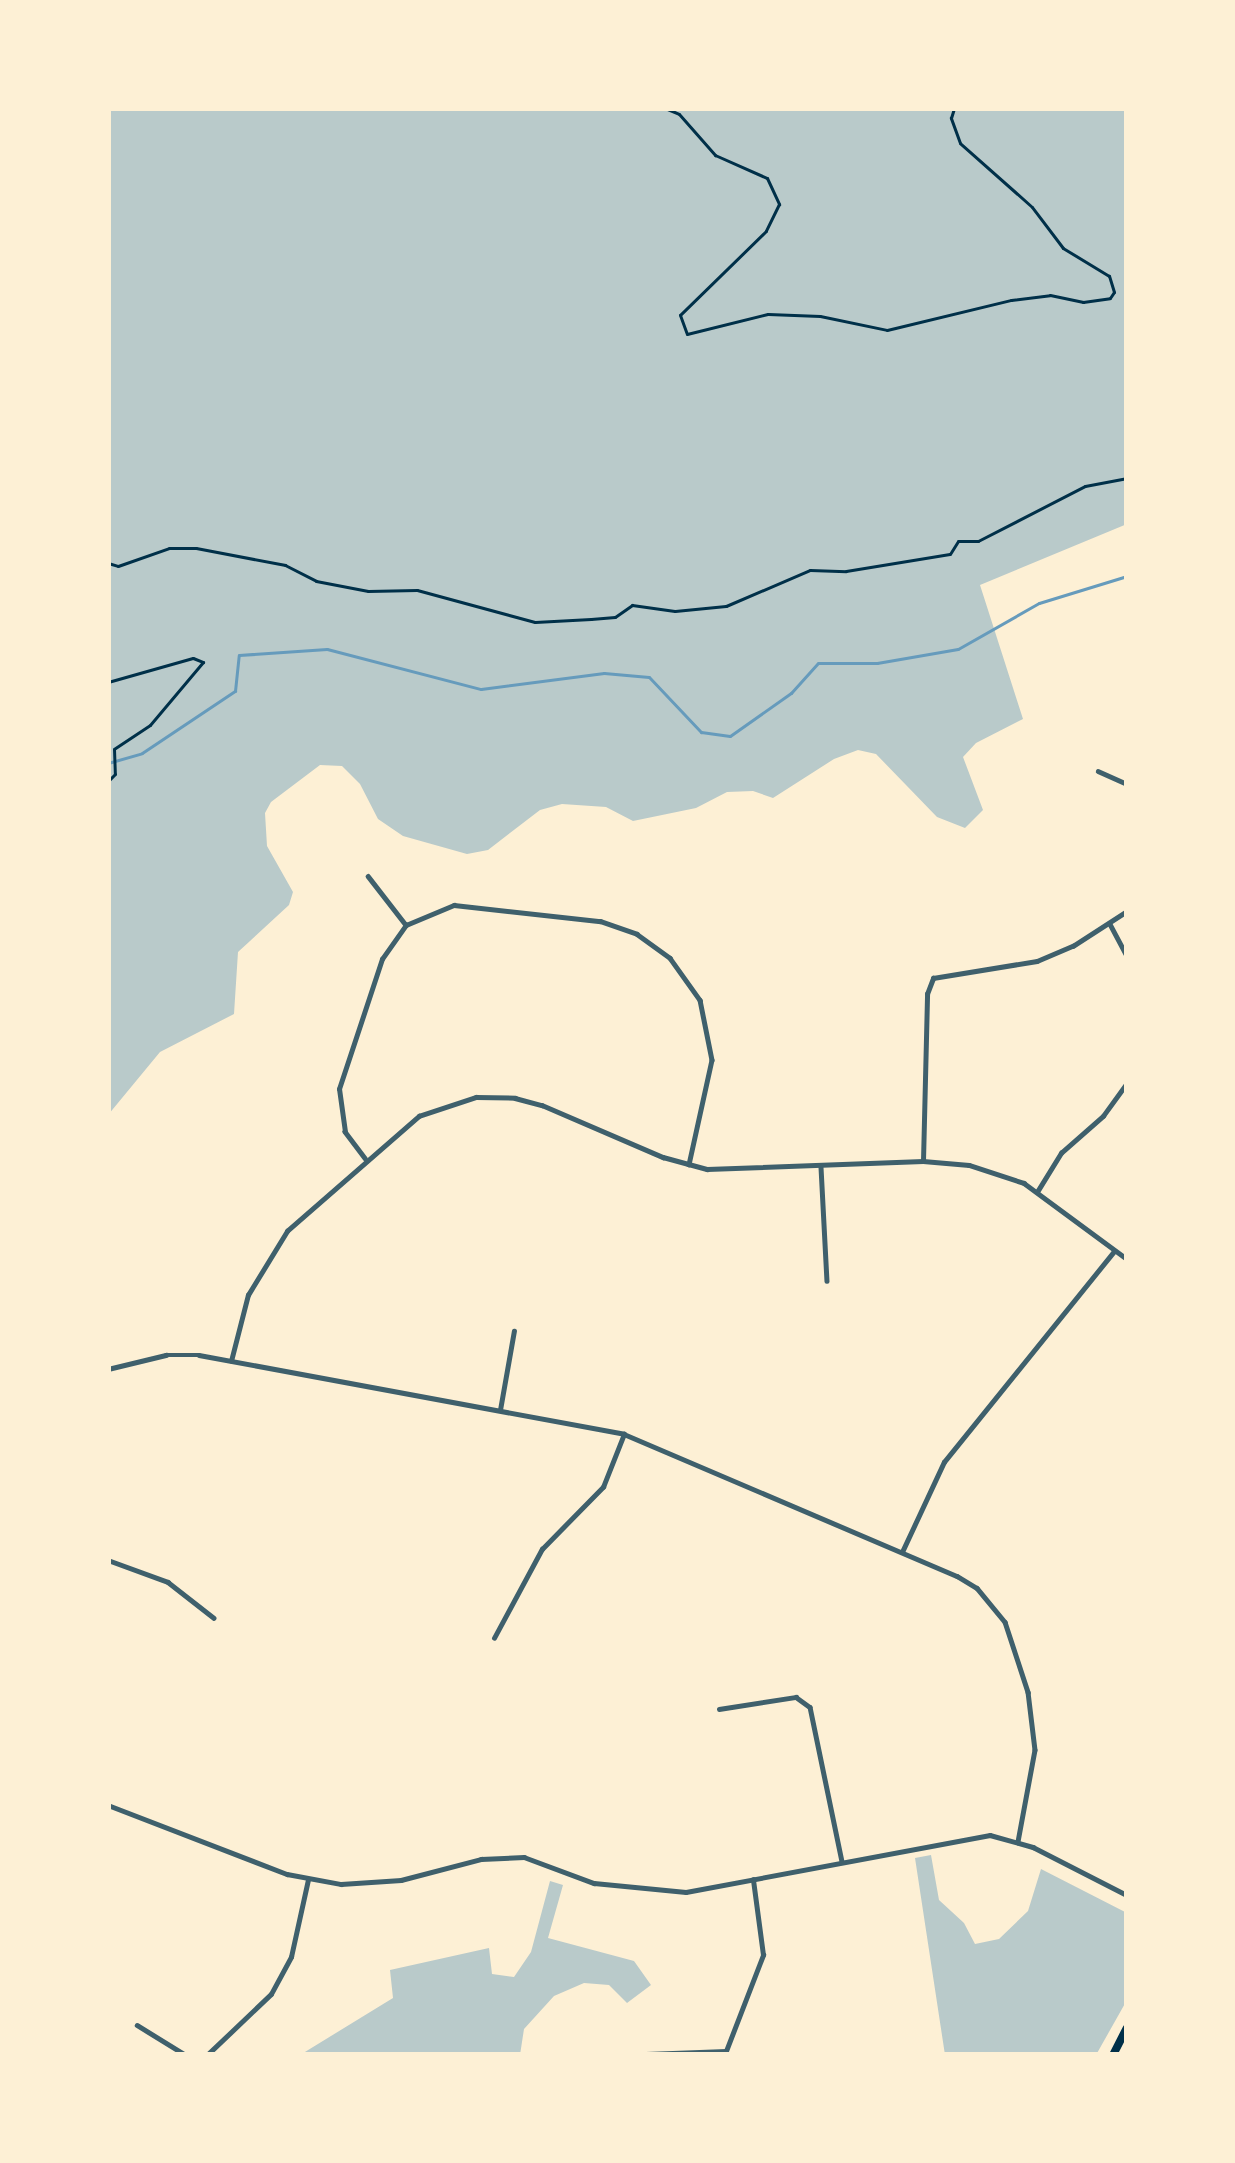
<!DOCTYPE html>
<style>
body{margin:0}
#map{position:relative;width:1235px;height:2163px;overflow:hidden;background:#fdf0d5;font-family:Raleway,sans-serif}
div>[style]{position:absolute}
.green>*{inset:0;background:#b9caca}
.stream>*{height:3px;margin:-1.5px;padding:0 1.5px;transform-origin:1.5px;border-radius:1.5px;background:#669bbc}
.path>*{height:3px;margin:-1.5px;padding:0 1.5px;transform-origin:1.5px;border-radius:1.5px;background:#003049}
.minor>*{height:4.5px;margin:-2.25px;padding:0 2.25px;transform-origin:2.25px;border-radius:2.25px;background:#3f606c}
.primary>*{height:8px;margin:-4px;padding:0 4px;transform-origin:4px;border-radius:4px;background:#003049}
span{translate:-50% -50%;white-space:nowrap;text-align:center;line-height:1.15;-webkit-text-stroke:9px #fdf0d5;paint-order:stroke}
.frame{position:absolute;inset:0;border:111px solid #fdf0d5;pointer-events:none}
</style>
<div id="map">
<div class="green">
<div style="clip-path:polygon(108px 108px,1127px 108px,1127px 524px,980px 585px,1023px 719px,976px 743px,963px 757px,983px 810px,965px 828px,937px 817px,876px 754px,858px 750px,834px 759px,773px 798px,753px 791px,727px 792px,696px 808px,633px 821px,606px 807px,562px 804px,540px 810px,488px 850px,467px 854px,403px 836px,378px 819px,360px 784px,342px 766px,320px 765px,271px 802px,265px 813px,267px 846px,293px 892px,289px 905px,238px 952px,234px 1014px,160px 1052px,108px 1115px)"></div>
<div style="clip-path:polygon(931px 1855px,939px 1900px,964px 1923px,975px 1944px,999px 1939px,1028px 1911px,1041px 1869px,1127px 1913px,1127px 2000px,1096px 2055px,945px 2055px,915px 1858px)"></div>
<div style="clip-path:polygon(550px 1881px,563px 1885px,548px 1938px,634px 1961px,651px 1985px,627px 2003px,609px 1985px,584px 1983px,554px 1996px,524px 2029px,520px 2055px,300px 2055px,393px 1998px,390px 1970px,489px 1948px,492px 1974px,514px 1977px,531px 1952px)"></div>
</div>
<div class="stream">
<div style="left:108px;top:763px;width:35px;rotate:-16deg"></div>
<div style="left:142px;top:753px;width:112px;rotate:-33.7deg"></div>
<div style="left:235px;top:691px;width:36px;rotate:-84deg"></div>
<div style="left:239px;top:655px;width:88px;rotate:-3.9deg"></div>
<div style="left:327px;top:649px;width:159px;rotate:14.6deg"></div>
<div style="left:481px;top:689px;width:124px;rotate:-7.4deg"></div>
<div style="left:604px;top:673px;width:45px;rotate:5.1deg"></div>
<div style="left:649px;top:677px;width:76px;rotate:46.6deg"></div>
<div style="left:701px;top:732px;width:29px;rotate:8deg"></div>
<div style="left:730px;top:736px;width:75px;rotate:-35.2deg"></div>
<div style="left:791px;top:693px;width:40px;rotate:-48deg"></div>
<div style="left:818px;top:663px;width:59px"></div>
<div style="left:877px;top:663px;width:82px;rotate:-9.8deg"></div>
<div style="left:958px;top:649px;width:93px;rotate:-29.6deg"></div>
<div style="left:1039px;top:603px;width:92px;rotate:-17.1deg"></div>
</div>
<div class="path">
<div style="left:665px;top:108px;width:15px;rotate:23deg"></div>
<div style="left:679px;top:114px;width:55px;rotate:48.7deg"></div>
<div style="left:715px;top:155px;width:57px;rotate:23.9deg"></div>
<div style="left:767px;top:178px;width:29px;rotate:65deg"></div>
<div style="left:779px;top:204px;width:30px;rotate:116deg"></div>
<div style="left:766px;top:231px;width:120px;rotate:135.7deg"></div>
<div style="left:680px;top:315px;width:20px;rotate:70deg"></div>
<div style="left:687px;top:334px;width:83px;rotate:-13.9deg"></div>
<div style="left:768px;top:314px;width:52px;rotate:2.2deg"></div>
<div style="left:820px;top:316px;width:68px;rotate:11.8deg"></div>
<div style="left:887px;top:330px;width:128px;rotate:-13.6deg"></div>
<div style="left:1011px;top:300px;width:39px;rotate:-7deg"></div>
<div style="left:1050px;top:295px;width:34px;rotate:12deg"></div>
<div style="left:1083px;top:302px;width:27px;rotate:-8deg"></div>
<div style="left:1110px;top:298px;width:7px;rotate:-56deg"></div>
<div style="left:1114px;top:292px;width:17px;rotate:-107deg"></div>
<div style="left:1109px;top:276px;width:54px;rotate:-148.7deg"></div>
<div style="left:1063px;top:248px;width:51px;rotate:-127.1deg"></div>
<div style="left:1032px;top:207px;width:96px;rotate:-138.4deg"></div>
<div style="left:960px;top:143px;width:27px;rotate:-110deg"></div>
<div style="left:951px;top:118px;width:10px;rotate:-73deg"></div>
<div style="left:108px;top:563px;width:10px;rotate:17deg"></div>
<div style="left:118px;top:566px;width:54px;rotate:-19.4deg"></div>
<div style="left:169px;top:548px;width:27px"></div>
<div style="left:196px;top:548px;width:91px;rotate:10.8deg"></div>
<div style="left:285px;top:565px;width:35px;rotate:27deg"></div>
<div style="left:316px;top:581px;width:53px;rotate:10.9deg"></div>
<div style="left:368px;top:591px;width:49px;rotate:-1.2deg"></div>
<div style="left:417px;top:590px;width:122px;rotate:15.2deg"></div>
<div style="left:535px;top:622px;width:56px;rotate:-3.1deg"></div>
<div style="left:591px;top:619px;width:24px;rotate:-5deg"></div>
<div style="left:615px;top:617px;width:21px;rotate:-35deg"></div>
<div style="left:632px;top:605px;width:43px;rotate:7.9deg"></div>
<div style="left:675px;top:611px;width:51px;rotate:-5.6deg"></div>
<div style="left:726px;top:606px;width:91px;rotate:-23.2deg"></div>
<div style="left:810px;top:570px;width:36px;rotate:2deg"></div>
<div style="left:846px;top:571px;width:105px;rotate:-9.3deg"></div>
<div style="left:950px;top:554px;width:15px;rotate:-58deg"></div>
<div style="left:958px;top:541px;width:20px"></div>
<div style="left:978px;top:541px;width:120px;rotate:-27.2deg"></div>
<div style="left:1085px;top:486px;width:43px;rotate:-10.8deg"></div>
<div style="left:108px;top:682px;width:88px;rotate:-15.8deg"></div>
<div style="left:193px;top:658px;width:11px;rotate:22deg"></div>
<div style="left:203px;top:662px;width:82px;rotate:130.1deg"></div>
<div style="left:150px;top:725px;width:43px;rotate:146.3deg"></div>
<div style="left:114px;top:749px;width:25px;rotate:88deg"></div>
<div style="left:115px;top:774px;width:10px;rotate:135deg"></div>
</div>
<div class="minor">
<div style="left:1098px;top:771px;width:32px;rotate:24deg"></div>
<div style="left:368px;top:876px;width:62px;rotate:52.2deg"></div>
<div style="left:1110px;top:924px;width:36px;rotate:62deg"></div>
<div style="left:365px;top:1159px;width:34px;rotate:-127deg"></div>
<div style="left:345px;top:1132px;width:43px;rotate:-97.9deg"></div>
<div style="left:339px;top:1089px;width:137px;rotate:-71.7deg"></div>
<div style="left:382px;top:959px;width:42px;rotate:-54.8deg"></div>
<div style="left:406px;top:925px;width:52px;rotate:-22.6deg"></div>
<div style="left:454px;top:905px;width:147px;rotate:6.3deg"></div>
<div style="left:600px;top:921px;width:39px;rotate:19deg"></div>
<div style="left:637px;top:934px;width:41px;rotate:36deg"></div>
<div style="left:670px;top:958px;width:52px;rotate:54.5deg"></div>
<div style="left:700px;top:1000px;width:61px;rotate:78.7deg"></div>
<div style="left:712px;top:1060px;width:107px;rotate:102.4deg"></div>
<div style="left:923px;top:1161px;width:167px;rotate:-88.6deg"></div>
<div style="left:927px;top:994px;width:17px;rotate:-69deg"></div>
<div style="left:933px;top:978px;width:105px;rotate:-9.3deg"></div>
<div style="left:1037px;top:961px;width:39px;rotate:-23deg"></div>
<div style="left:1073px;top:946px;width:64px;rotate:-32.9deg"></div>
<div style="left:821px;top:1167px;width:114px;rotate:87deg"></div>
<div style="left:1037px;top:1192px;width:46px;rotate:-58.4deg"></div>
<div style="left:1061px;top:1153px;width:56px;rotate:-41.4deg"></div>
<div style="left:1103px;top:1116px;width:41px;rotate:-54deg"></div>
<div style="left:231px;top:1361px;width:68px;rotate:-75.6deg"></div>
<div style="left:248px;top:1295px;width:75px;rotate:-58.6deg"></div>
<div style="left:287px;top:1231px;width:175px;rotate:-41.1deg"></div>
<div style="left:419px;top:1116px;width:60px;rotate:-18.4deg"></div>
<div style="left:476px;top:1097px;width:39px;rotate:1deg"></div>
<div style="left:515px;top:1098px;width:28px;rotate:15deg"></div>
<div style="left:542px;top:1105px;width:132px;rotate:23.3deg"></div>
<div style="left:663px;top:1157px;width:46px;rotate:15.3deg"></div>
<div style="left:707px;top:1169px;width:216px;rotate:-2.1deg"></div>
<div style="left:923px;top:1161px;width:46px;rotate:5deg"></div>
<div style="left:969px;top:1165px;width:58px;rotate:18.1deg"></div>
<div style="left:1024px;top:1183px;width:128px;rotate:36.4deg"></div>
<div style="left:108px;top:1369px;width:60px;rotate:-13.6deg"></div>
<div style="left:166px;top:1355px;width:33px"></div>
<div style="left:199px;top:1355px;width:432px;rotate:10.5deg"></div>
<div style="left:624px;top:1434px;width:362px;rotate:23.1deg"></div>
<div style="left:957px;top:1576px;width:23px;rotate:31deg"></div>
<div style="left:977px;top:1588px;width:44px;rotate:50.5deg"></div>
<div style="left:1005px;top:1622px;width:74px;rotate:71.8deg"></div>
<div style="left:1028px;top:1692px;width:58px;rotate:83.1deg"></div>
<div style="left:1035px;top:1750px;width:94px;rotate:100.5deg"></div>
<div style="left:500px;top:1410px;width:80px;rotate:-80deg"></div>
<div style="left:902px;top:1552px;width:99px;rotate:-65deg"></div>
<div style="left:944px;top:1462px;width:271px;rotate:-51.1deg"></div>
<div style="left:108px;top:1560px;width:64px;rotate:20.1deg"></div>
<div style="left:168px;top:1582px;width:58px;rotate:38deg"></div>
<div style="left:494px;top:1638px;width:101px;rotate:-61.7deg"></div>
<div style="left:542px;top:1549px;width:87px;rotate:-45.5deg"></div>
<div style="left:603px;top:1487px;width:57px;rotate:-68.4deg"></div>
<div style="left:719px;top:1709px;width:78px;rotate:-8.9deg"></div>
<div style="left:796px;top:1697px;width:17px;rotate:36deg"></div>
<div style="left:810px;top:1707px;width:157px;rotate:78.3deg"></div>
<div style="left:108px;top:1805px;width:192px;rotate:21.1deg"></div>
<div style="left:287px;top:1874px;width:55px;rotate:10.5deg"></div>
<div style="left:341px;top:1884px;width:60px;rotate:-3.8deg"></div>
<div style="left:401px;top:1880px;width:83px;rotate:-14.7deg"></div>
<div style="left:481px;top:1859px;width:43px;rotate:-2.7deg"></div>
<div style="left:524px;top:1857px;width:75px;rotate:20.4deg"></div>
<div style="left:594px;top:1883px;width:92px;rotate:5.6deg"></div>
<div style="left:686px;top:1892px;width:309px;rotate:-10.6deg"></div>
<div style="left:990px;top:1835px;width:45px;rotate:15.6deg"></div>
<div style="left:1033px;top:1847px;width:106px;rotate:27.1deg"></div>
<div style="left:137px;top:2025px;width:57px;rotate:31.5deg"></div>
<div style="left:207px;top:2055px;width:88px;rotate:-43.6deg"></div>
<div style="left:271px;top:1994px;width:42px;rotate:-61.6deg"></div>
<div style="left:291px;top:1957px;width:79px;rotate:-77.6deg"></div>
<div style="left:619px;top:2055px;width:107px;rotate:-2.1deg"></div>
<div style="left:726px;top:2051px;width:103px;rotate:-68.9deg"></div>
<div style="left:763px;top:1955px;width:76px;rotate:-97.6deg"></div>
</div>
<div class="primary">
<div style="left:1113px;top:2055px;width:30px;rotate:-63deg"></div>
</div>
<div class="frame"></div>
</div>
